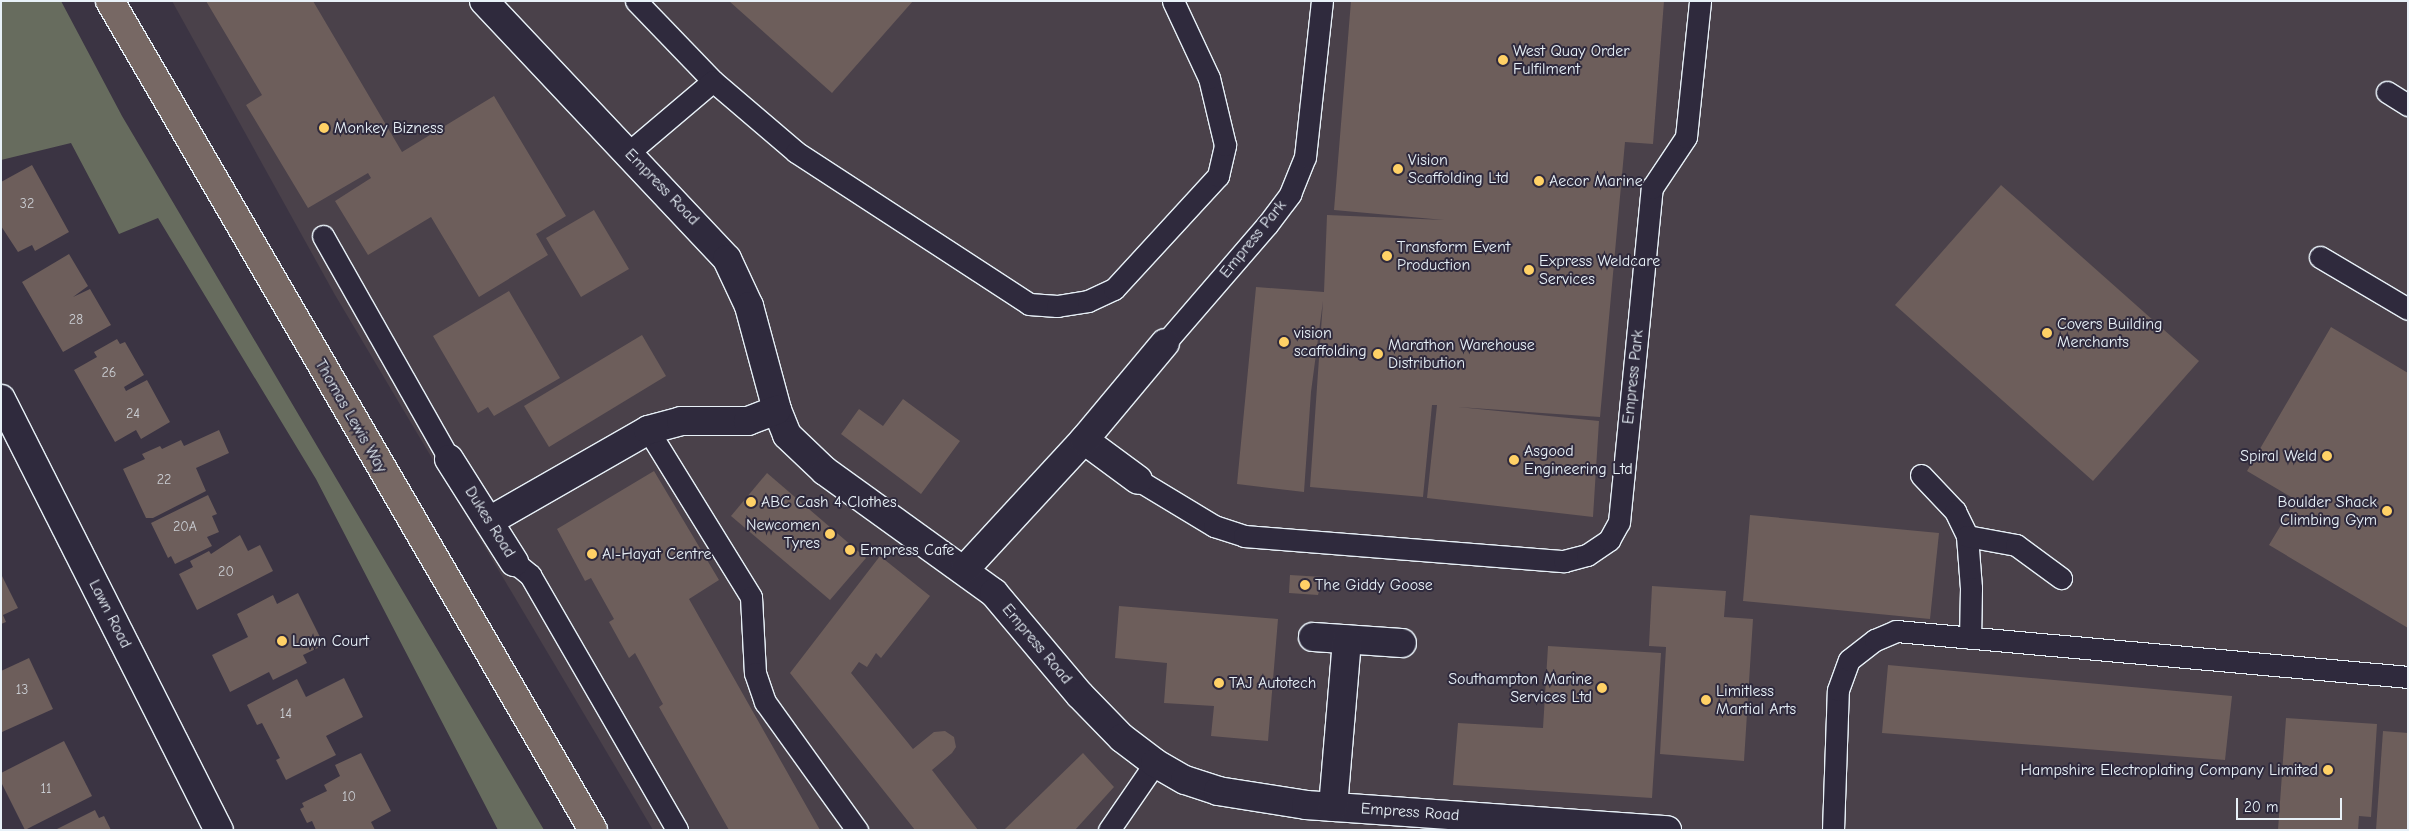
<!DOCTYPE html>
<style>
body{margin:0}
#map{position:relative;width:2409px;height:831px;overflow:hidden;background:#3b3443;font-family:"Comic Neue",sans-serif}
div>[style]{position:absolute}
.built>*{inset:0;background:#4a414a}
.green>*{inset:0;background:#676c5e}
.building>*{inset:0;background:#6d5e5b}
.roads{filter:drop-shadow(1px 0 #e8f1f8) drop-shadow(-1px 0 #e8f1f8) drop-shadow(0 1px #e8f1f8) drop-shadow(0 -1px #e8f1f8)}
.lane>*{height:21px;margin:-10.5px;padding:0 10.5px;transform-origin:10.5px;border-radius:10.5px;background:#2f2a3d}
.street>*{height:28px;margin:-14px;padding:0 14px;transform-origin:14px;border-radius:14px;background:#2f2a3d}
.primary>*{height:28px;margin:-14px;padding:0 14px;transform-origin:14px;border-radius:14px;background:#776864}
.dots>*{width:14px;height:14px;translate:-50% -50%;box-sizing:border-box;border:2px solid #2f2a3d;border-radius:50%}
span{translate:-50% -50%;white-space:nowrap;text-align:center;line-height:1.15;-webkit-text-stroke:4px #2f2a3d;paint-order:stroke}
.number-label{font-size:14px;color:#c9ccd1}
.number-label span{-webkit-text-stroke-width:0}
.poi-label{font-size:16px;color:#e8f1f8}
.left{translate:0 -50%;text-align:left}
.right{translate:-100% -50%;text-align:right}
.street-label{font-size:16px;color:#e8f1f8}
.frame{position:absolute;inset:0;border:2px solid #e8f1f8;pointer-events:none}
.scale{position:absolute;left:2236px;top:798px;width:106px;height:22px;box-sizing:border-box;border:2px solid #e8f1f8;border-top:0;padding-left:6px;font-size:15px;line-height:18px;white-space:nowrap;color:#e8f1f8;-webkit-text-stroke:4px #2f2a3d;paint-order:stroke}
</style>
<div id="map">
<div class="built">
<div style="clip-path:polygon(172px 1px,2408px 1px,2408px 830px,653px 830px,335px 295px)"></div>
</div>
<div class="green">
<div style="clip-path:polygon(1px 1px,61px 1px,122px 116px,544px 830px,498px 830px,316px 479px,158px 218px,119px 234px,71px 143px,1px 160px)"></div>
</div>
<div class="building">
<div style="clip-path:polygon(206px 1px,313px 1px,402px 152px,494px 96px,566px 216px,536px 234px,548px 255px,479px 297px,431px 217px,368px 255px,335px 201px,371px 178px,368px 173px,308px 208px,246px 105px,262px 95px)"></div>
<div style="clip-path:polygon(729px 1px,913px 1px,832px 93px)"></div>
<div style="clip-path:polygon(1351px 1px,1664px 1px,1653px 144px,1625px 142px,1600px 417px,1458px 407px,1599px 421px,1593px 517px,1427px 498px,1437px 405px,1432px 405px,1423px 497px,1310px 487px,1323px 301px,1311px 392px,1304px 492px,1237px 484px,1256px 287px,1324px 292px,1327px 215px,1444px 220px,1334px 210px)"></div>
<div style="clip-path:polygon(32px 165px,69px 232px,35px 251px,32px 245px,18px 252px,1px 226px,1px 182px)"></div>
<div style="clip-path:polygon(2001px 185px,2199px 361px,2093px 481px,1895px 305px)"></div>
<div style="clip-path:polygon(594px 210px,629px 269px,581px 297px,546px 238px)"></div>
<div style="clip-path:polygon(69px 254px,88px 286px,73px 297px,90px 289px,111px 325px,63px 352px,22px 282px)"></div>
<div style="clip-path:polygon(509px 291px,560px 378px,494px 416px,488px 407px,478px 413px,433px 336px)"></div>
<div style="clip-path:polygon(2331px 327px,2408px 373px,2408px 628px,2269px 545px,2296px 500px,2247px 471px)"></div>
<div style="clip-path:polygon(642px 335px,666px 376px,549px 447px,524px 406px)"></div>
<div style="clip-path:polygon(117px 339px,120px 344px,125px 342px,144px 375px,124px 387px,126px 391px,147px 380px,170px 422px,141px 439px,136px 430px,115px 442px,74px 370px,97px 357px,94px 352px)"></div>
<div style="clip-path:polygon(903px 399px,960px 441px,921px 494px,841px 434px,859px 409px,883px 426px)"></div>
<div style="clip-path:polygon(219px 430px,229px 453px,196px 468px,206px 491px,153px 518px,146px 518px,123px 469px,145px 459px,142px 454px,160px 446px,162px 449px,181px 440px,184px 446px)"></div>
<div style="clip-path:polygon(654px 471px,719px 580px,689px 599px,820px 830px,729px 830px,659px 707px,663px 704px,635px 653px,629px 658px,609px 622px,614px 619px,591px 578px,585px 581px,557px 529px)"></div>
<div style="clip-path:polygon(767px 473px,866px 558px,830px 600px,731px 516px)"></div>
<div style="clip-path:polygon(208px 495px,217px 514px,212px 516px,219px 532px,207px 537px,212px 546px,175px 564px,171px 556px,168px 558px,151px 523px)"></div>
<div style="clip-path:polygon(1750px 515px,1939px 533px,1930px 619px,1743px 601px)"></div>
<div style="clip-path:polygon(240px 535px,248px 551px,260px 545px,273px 571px,197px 610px,179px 574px,193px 567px,190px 561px,209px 551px,211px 554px)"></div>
<div style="clip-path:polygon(880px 556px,930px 596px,881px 658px,876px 653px,867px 667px,859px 662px,851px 673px,913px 749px,934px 732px,945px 731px,954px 737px,956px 747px,952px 753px,932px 770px,978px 830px,915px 830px,790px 673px)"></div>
<div style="clip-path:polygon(1px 574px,18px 608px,3px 615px,6px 622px,1px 624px)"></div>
<div style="clip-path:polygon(1290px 575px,1323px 577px,1318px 595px,1289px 593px)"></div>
<div style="clip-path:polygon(1652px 586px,1726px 591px,1724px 617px,1753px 619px,1744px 761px,1660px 754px,1666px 647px,1649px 646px)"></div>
<div style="clip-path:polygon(298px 593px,324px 645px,303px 655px,307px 663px,273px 680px,269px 672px,230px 692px,212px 655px,248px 637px,237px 614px,273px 595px,277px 604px)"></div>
<div style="clip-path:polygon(1119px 606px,1278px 619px,1268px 741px,1211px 736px,1214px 706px,1164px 703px,1167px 663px,1115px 658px)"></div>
<div style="clip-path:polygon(1548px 646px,1661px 653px,1652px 798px,1453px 785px,1458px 723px,1543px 728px)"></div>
<div style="clip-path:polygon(29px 658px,53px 709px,2px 732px,1px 671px)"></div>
<div style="clip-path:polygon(1888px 665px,2232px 696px,2225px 760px,1882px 733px)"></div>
<div style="clip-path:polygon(344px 678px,363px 717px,326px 736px,336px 755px,286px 780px,276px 760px,280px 758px,262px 723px,257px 725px,247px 705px,297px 679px,306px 697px)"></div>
<div style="clip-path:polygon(2286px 718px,2377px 724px,2371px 817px,2359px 816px,2358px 830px,2278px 830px)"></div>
<div style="clip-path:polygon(2383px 731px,2408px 733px,2408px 830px,2376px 830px)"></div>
<div style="clip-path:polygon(64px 741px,92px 796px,25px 830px,1px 782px,1px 773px)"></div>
<div style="clip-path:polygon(361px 753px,391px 811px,371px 822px,375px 830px,316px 830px,312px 821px,307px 823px,300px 809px,304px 807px,302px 803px,327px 791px,324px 785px,340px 776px,335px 765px)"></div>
<div style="clip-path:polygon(1083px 753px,1114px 787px,1075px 830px,1004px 830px)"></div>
<div style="clip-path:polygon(95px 810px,99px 818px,104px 816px,111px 830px,55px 830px)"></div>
</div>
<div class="roads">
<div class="lane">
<div style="left:636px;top:1px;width:111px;rotate:46.1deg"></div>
<div style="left:713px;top:81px;width:109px;rotate:40.5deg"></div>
<div style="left:796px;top:152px;width:278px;rotate:33.1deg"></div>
<div style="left:1029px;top:304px;width:28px;rotate:4deg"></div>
<div style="left:1057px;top:306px;width:31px;rotate:-9deg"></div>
<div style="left:1088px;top:301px;width:29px;rotate:-25deg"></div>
<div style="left:1114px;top:289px;width:154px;rotate:-47.4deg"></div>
<div style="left:1218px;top:176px;width:32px;rotate:-77deg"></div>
<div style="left:1225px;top:145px;width:69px;rotate:-103.4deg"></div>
<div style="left:1209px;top:78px;width:85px;rotate:-115.1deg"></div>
<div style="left:2387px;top:92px;width:25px;rotate:32deg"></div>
<div style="left:628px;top:153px;width:111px;rotate:-40.3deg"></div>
<div style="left:323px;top:236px;width:256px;rotate:60.5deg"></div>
<div style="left:2320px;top:257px;width:102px;rotate:30.6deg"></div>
<div style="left:1165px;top:343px;width:156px;rotate:-49.2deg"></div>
<div style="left:1267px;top:225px;width:39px;rotate:-53deg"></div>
<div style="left:1290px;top:194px;width:40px;rotate:-68deg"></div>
<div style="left:1305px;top:157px;width:157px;rotate:-83.8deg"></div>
<div style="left:648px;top:430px;width:196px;rotate:58.3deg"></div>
<div style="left:751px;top:597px;width:76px;rotate:87deg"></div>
<div style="left:755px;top:673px;width:31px;rotate:71deg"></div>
<div style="left:765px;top:702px;width:158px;rotate:54.3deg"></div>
<div style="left:1921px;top:475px;width:50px;rotate:46.6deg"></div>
<div style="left:1955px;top:511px;width:28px;rotate:64deg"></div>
<div style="left:1967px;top:536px;width:52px;rotate:85.6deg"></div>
<div style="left:1971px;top:588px;width:50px;rotate:91.1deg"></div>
<div style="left:1138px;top:480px;width:89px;rotate:31.2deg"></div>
<div style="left:1214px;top:526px;width:32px;rotate:18deg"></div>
<div style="left:1244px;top:536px;width:321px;rotate:4.5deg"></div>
<div style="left:1564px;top:561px;width:24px;rotate:-15deg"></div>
<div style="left:1587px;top:555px;width:27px;rotate:-34deg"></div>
<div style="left:1609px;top:540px;width:21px;rotate:-61deg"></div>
<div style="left:1619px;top:522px;width:336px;rotate:-84.4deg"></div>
<div style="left:1652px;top:188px;width:61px;rotate:-56.3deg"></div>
<div style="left:1686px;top:137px;width:137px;rotate:-84.1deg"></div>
<div style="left:1967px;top:536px;width:50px;rotate:10.4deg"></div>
<div style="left:2016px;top:545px;width:56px;rotate:36.3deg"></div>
<div style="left:514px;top:562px;width:21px;rotate:39deg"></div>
<div style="left:530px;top:575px;width:294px;rotate:60deg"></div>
<div style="left:1109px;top:830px;width:81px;rotate:-55.5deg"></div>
<div style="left:1833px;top:830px;width:140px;rotate:-88deg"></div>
<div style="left:1838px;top:690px;width:32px;rotate:-70deg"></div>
<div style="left:1849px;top:660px;width:33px;rotate:-38deg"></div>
<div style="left:1875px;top:640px;width:23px;rotate:-23deg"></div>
<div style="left:1896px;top:631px;width:514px;rotate:5.13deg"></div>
</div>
<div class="street">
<div style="left:484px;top:1px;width:354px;rotate:46.7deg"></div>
<div style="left:727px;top:259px;width:52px;rotate:64.9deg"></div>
<div style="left:749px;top:306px;width:108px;rotate:74.9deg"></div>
<div style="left:777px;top:410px;width:27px;rotate:68deg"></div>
<div style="left:787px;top:435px;width:52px;rotate:43.5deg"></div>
<div style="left:825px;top:471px;width:208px;rotate:35.8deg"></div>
<div style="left:994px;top:593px;width:133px;rotate:49.9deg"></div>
<div style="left:1080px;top:695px;width:60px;rotate:45.7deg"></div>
<div style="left:1122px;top:738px;width:41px;rotate:37.1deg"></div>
<div style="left:1155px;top:763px;width:34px;rotate:30deg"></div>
<div style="left:1185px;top:780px;width:35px;rotate:18deg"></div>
<div style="left:1218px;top:791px;width:89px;rotate:9deg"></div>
<div style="left:1306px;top:805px;width:362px;rotate:4deg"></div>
<div style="left:1px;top:399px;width:483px;rotate:63.2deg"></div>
<div style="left:1084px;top:440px;width:67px;rotate:36.5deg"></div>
<div style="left:449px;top:459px;width:122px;rotate:57.7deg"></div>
<div style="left:491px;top:520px;width:181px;rotate:-29.8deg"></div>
<div style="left:648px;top:430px;width:34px;rotate:-15deg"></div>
<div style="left:681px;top:421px;width:67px"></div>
<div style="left:748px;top:421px;width:31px;rotate:-21deg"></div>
<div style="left:965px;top:569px;width:176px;rotate:-47.3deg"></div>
<div style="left:1084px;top:440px;width:126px;rotate:-50.1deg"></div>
<div style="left:1313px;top:637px;width:89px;rotate:3.9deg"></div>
<div style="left:1333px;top:807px;width:168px;rotate:-85.2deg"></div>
</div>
<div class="primary">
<div style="left:110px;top:1px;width:959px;rotate:59.77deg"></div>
</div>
</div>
<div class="dots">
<div style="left:1503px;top:60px;background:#ffd166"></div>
<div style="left:324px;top:128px;background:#ffd166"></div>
<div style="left:1398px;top:169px;background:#ffd166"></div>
<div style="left:1539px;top:181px;background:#ffd166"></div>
<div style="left:1387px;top:256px;background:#ffd166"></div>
<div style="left:1529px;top:270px;background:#ffd166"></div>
<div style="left:2047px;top:333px;background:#ffd166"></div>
<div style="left:1284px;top:342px;background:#ffd166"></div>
<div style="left:1378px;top:354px;background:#ffd166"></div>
<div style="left:2327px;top:456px;background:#ffd166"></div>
<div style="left:1514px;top:460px;background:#ffd166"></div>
<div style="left:751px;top:502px;background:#ffd166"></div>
<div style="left:2387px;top:511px;background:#ffd166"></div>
<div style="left:830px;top:534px;background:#ffd166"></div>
<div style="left:850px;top:550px;background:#ffd166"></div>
<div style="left:592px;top:554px;background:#ffd166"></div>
<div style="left:1305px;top:585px;background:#ffd166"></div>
<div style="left:282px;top:641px;background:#ffd166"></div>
<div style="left:1219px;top:683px;background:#ffd166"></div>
<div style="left:1602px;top:688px;background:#ffd166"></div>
<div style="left:1706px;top:700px;background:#ffd166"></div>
<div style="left:2328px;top:770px;background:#ffd166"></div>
</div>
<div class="number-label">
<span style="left:27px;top:204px">32</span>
<span style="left:76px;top:320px">28</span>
<span style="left:109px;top:373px">26</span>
<span style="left:133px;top:414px">24</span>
<span style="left:164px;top:480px">22</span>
<span style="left:185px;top:527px">20A</span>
<span style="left:226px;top:572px">20</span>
<span style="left:22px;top:690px">13</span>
<span style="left:286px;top:714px">14</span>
<span style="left:46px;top:789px">11</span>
<span style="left:349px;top:797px">10</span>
</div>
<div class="poi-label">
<span class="left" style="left:1513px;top:60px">West Quay Order<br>Fulfilment</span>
<span class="left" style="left:334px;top:128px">Monkey Bizness</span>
<span class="left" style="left:1408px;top:169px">Vision<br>Scaffolding Ltd</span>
<span class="left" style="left:1549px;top:181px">Aecor Marine</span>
<span class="left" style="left:1397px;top:256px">Transform Event<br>Production</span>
<span class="left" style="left:1539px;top:270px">Express Weldcare<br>Services</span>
<span class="left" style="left:2057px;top:333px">Covers Building<br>Merchants</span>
<span class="left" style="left:1294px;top:342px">vision<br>scaffolding</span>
<span class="left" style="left:1388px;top:354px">Marathon Warehouse<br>Distribution</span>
<span class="left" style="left:1524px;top:460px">Asgood<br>Engineering Ltd</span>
<span class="right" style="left:2317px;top:456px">Spiral Weld</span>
<span class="left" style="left:761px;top:502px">ABC Cash 4 Clothes</span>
<span class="right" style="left:2377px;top:511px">Boulder Shack<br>Climbing Gym</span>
<span class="right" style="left:820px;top:534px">Newcomen<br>Tyres</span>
<span class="left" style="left:860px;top:550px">Empress Cafe</span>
<span class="left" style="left:602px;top:554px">Al-Hayat Centre</span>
<span class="left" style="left:1315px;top:585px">The Giddy Goose</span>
<span class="left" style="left:292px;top:641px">Lawn Court</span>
<span class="right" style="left:1592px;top:688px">Southampton Marine<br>Services Ltd</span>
<span class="left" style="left:1229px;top:683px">TAJ Autotech</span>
<span class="left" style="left:1716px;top:700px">Limitless<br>Martial Arts</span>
<span class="right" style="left:2318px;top:770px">Hampshire Electroplating Company Limited</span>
</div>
<div class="street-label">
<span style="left:662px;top:187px;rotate:46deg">Empress Road</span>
<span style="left:1253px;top:239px;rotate:-51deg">Empress Park</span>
<span style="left:1633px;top:377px;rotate:-84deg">Empress Park</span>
<span style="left:351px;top:416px;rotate:60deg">Thomas Lewis Way</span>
<span style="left:490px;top:522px;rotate:58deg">Dukes Road</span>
<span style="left:110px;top:614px;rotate:63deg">Lawn Road</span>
<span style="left:1037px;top:644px;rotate:50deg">Empress Road</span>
<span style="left:1410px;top:812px;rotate:4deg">Empress Road</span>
</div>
<div class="frame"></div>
<div class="scale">20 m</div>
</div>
